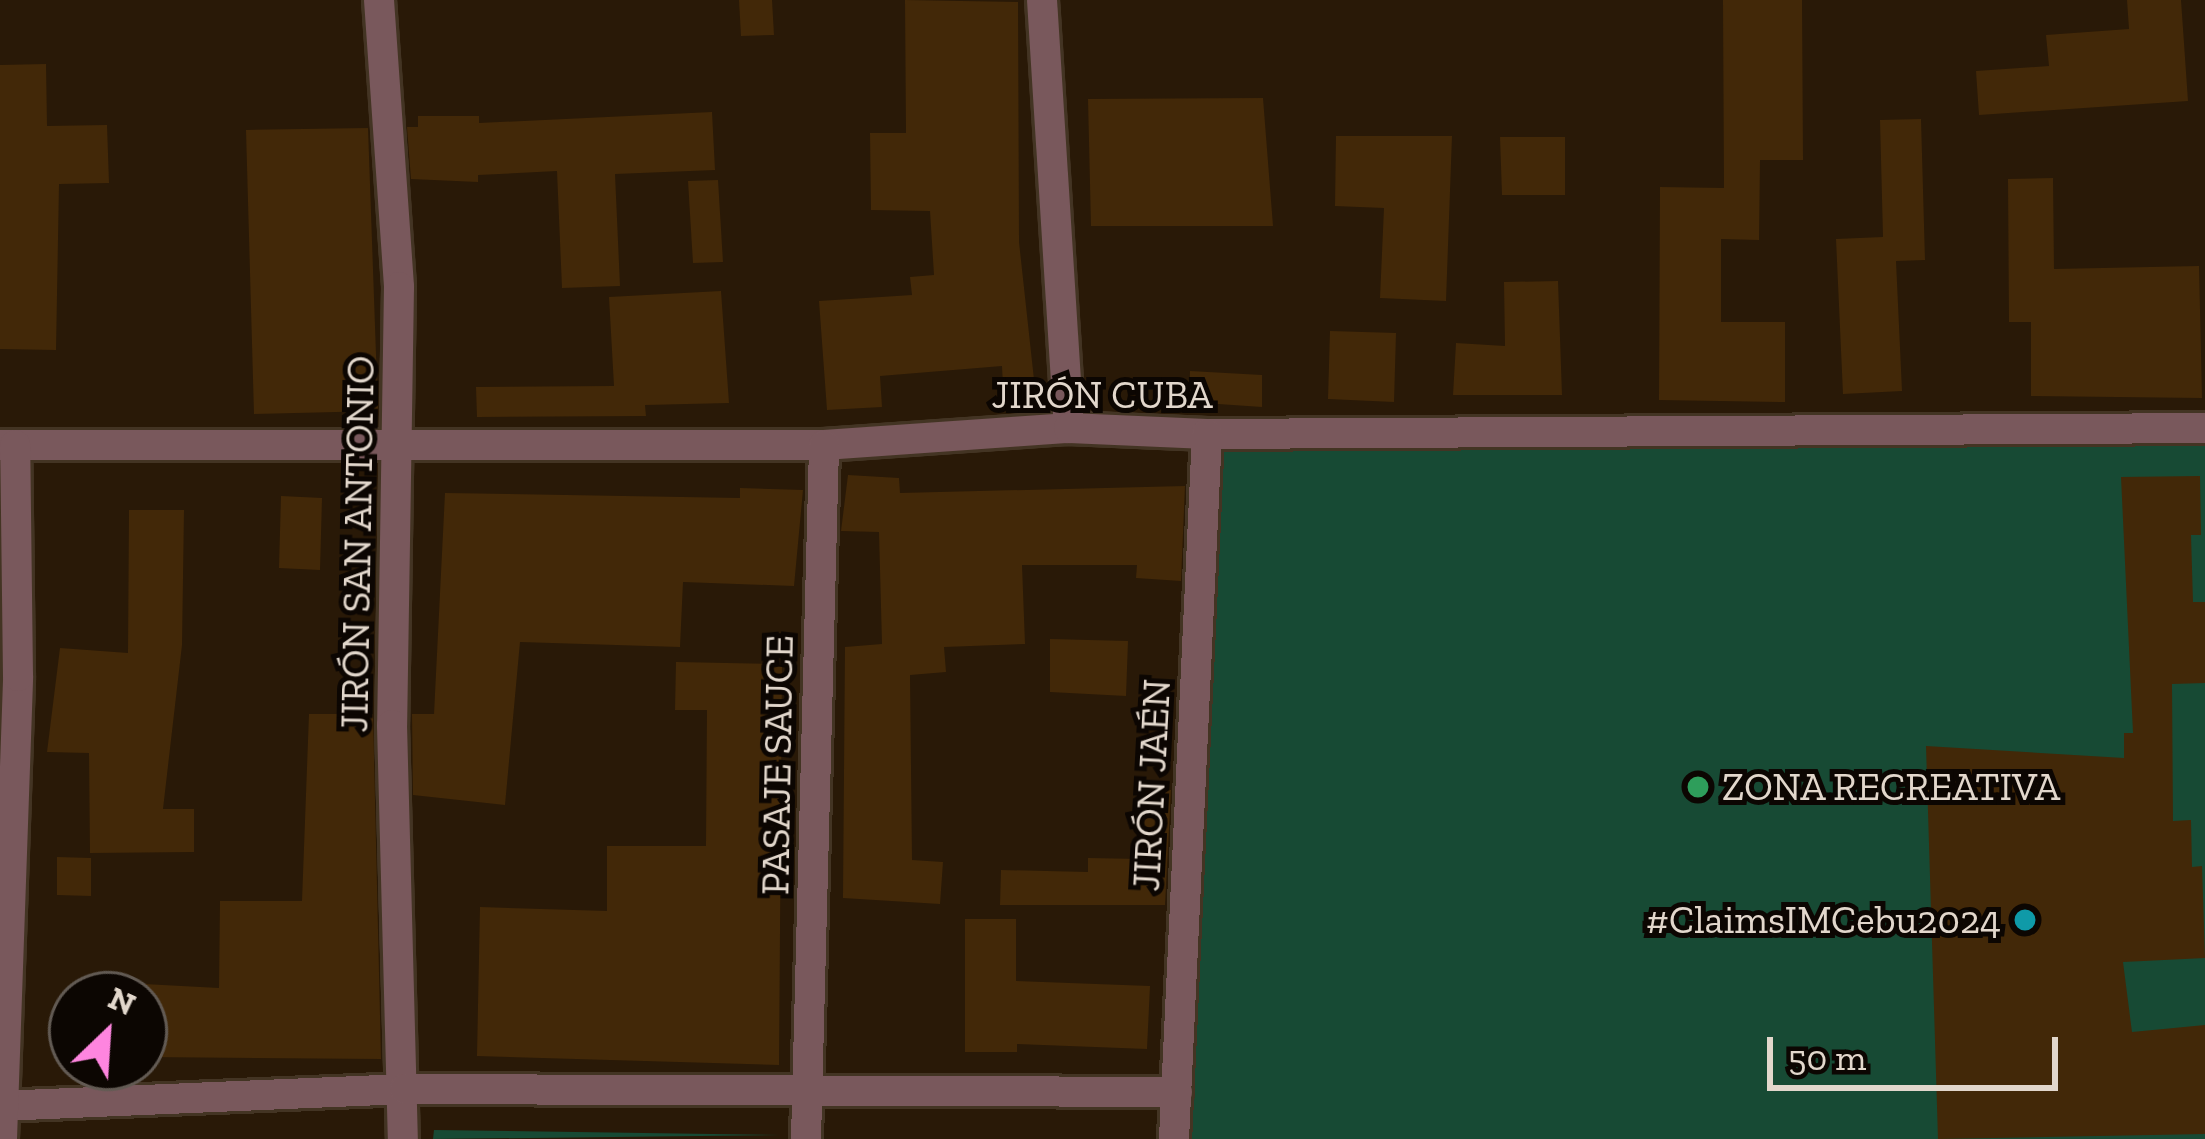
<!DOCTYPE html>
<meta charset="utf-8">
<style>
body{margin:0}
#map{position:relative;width:2205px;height:1139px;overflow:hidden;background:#291907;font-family:"Zilla Slab",serif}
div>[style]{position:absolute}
.green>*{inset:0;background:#174a34}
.building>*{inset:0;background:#422808}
.roads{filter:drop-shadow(3px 0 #433423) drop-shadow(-3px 0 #433423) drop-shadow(0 3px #433423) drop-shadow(0 -3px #433423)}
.street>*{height:30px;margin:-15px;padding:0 15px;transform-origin:15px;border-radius:15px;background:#79585c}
.dots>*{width:33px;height:33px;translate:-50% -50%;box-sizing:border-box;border:6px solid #0c0602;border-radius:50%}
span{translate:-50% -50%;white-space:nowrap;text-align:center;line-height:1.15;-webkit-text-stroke:10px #0c0602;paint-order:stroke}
.street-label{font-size:39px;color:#e2d7cc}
.poi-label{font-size:39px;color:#e2d7cc}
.left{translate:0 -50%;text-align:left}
.right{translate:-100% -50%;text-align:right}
.north{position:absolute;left:48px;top:971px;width:120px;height:120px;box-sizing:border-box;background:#0c0602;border:3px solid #625a53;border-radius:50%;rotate:25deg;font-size:33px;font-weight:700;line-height:48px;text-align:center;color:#e2d7cc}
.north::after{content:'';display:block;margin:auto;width:42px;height:54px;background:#fe85df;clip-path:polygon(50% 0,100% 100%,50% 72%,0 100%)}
.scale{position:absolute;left:1767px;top:1037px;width:291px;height:54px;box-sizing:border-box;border:6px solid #e2d7cc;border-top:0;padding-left:15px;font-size:36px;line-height:42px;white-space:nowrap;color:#e2d7cc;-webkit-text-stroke:9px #0c0602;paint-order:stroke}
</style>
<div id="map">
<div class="green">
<div style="clip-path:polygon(2205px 428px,2205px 1139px,1174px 1139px,1207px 434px)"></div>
<div style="clip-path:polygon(434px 1130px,781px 1135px,433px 1139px)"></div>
</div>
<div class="building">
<div style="clip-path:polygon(739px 0,772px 0,774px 35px,741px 36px)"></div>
<div style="clip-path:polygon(905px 0,1018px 2px,1019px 242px,1037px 407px,1004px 407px,1002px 366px,880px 376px,882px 407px,827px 410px,819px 301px,912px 295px,910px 277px,934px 275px,930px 211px,871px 210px,870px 133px,906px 133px)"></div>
<div style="clip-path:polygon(1723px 0,1802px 0,1803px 160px,1760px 160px,1759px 240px,1721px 239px,1721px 322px,1785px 322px,1785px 402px,1659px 400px,1660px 187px,1724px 188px)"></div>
<div style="clip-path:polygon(2127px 0,2181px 0,2188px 101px,1979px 115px,1976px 71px,2049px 66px,2046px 35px,2129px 29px)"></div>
<div style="clip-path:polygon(46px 64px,47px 126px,107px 125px,109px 183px,59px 184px,56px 350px,0 349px,0 65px)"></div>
<div style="clip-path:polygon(1263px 98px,1273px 226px,1091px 226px,1088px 99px)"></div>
<div style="clip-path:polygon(712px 112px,715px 170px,615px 174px,620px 286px,562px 288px,557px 171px,478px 175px,478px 182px,411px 179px,407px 127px,418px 127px,418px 116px,479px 116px,479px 123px)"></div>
<div style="clip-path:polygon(1921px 119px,1925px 260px,1896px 261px,1902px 391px,1843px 394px,1836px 239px,1883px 237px,1880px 120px)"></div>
<div style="clip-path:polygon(368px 128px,378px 411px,254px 414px,246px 130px)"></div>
<div style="clip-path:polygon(1336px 136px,1452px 136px,1446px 301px,1380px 298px,1384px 208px,1335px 206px)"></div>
<div style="clip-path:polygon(1500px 137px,1565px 137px,1565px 195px,1502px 195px)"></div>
<div style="clip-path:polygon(2053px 178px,2054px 269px,2199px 266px,2202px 398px,2031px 396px,2031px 322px,2009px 322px,2008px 179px)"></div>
<div style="clip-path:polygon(718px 180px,723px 262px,693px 263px,688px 181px)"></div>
<div style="clip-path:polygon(1558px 281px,1562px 395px,1453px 395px,1456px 343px,1505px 346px,1504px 282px)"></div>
<div style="clip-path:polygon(721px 291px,729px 403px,645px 405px,646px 416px,477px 417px,476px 387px,614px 386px,609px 297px)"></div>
<div style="clip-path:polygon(1330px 331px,1396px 333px,1394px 402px,1328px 399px)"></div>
<div style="clip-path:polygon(1190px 371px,1262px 375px,1262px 407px,1189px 402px)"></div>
<div style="clip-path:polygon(848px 475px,899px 478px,900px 493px,1185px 486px,1181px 581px,1136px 578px,1137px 565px,1022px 565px,1025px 644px,944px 647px,946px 672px,910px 675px,912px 860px,943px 862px,940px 904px,843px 898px,845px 647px,882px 644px,879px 532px,841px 531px)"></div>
<div style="clip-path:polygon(2200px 476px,2201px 535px,2191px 535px,2193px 602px,2205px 602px,2205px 683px,2172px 684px,2173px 821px,2191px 820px,2192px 867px,2202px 866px,2205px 958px,2123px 962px,2132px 1032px,2205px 1025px,2205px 1134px,1938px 1139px,1926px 746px,2124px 758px,2124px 733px,2133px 733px,2121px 477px)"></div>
<div style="clip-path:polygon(740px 488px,803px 490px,794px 586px,683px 582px,680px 647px,520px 642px,505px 805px,413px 795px,412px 714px,434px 714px,445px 493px,740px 498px)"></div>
<div style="clip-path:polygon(281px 496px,322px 498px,320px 570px,279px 568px)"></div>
<div style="clip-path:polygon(129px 510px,184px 510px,182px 645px,163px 809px,194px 809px,194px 852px,90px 853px,89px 753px,47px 752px,60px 648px,128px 653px)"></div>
<div style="clip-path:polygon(1050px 639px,1128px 641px,1126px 696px,1050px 692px)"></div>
<div style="clip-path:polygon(676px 662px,782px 664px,779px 1065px,477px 1056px,480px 907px,607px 911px,607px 846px,706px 846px,707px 710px,675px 710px)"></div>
<div style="clip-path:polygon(309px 714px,373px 714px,381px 1059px,144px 1057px,144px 984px,219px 988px,220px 901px,302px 901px)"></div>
<div style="clip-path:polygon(1146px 787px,1171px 790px,1165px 905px,1000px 905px,1001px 870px,1088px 872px,1088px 858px,1140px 859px)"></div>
<div style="clip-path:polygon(57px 857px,91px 858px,91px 896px,57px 895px)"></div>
<div style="clip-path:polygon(965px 919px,1016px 919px,1016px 981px,1150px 986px,1147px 1049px,1017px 1044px,1017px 1052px,965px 1052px)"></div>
</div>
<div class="roads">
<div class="street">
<div style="left:379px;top:0;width:288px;rotate:86deg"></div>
<div style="left:399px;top:287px;width:438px;rotate:90.9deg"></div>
<div style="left:392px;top:725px;width:414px;rotate:88.5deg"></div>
<div style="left:1042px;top:0;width:429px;rotate:86.4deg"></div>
<div style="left:0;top:445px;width:824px"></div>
<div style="left:824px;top:445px;width:246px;rotate:-4deg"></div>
<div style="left:1069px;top:428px;width:138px;rotate:2.5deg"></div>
<div style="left:1207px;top:434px;width:998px;rotate:-0.34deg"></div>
<div style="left:0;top:1106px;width:405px;rotate:-2.4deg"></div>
<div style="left:405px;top:1089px;width:772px;rotate:0.22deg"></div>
<div style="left:2px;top:1139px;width:463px;rotate:-88deg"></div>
<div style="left:18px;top:676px;width:231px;rotate:-90.7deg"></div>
<div style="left:806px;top:1139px;width:694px;rotate:-88.51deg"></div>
<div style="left:1174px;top:1139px;width:706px;rotate:-87.32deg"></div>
</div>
</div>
<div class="dots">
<div style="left:1698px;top:787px;background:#2e9e5b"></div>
<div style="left:2025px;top:920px;background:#0f9aa8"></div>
</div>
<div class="street-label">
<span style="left:1102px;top:395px">JIRÓN CUBA</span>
<span style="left:358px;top:544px;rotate:-89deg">JIRÓN SAN ANTONIO</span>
<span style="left:778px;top:765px;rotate:-89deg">PASAJE SAUCE</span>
<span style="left:1152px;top:785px;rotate:-87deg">JIRÓN JAÉN</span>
</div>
<div class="poi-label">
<span class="left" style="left:1722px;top:787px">ZONA RECREATIVA</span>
<span class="right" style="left:2001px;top:920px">#ClaimsIMCebu2024</span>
</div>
<div class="north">N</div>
<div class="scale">50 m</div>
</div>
